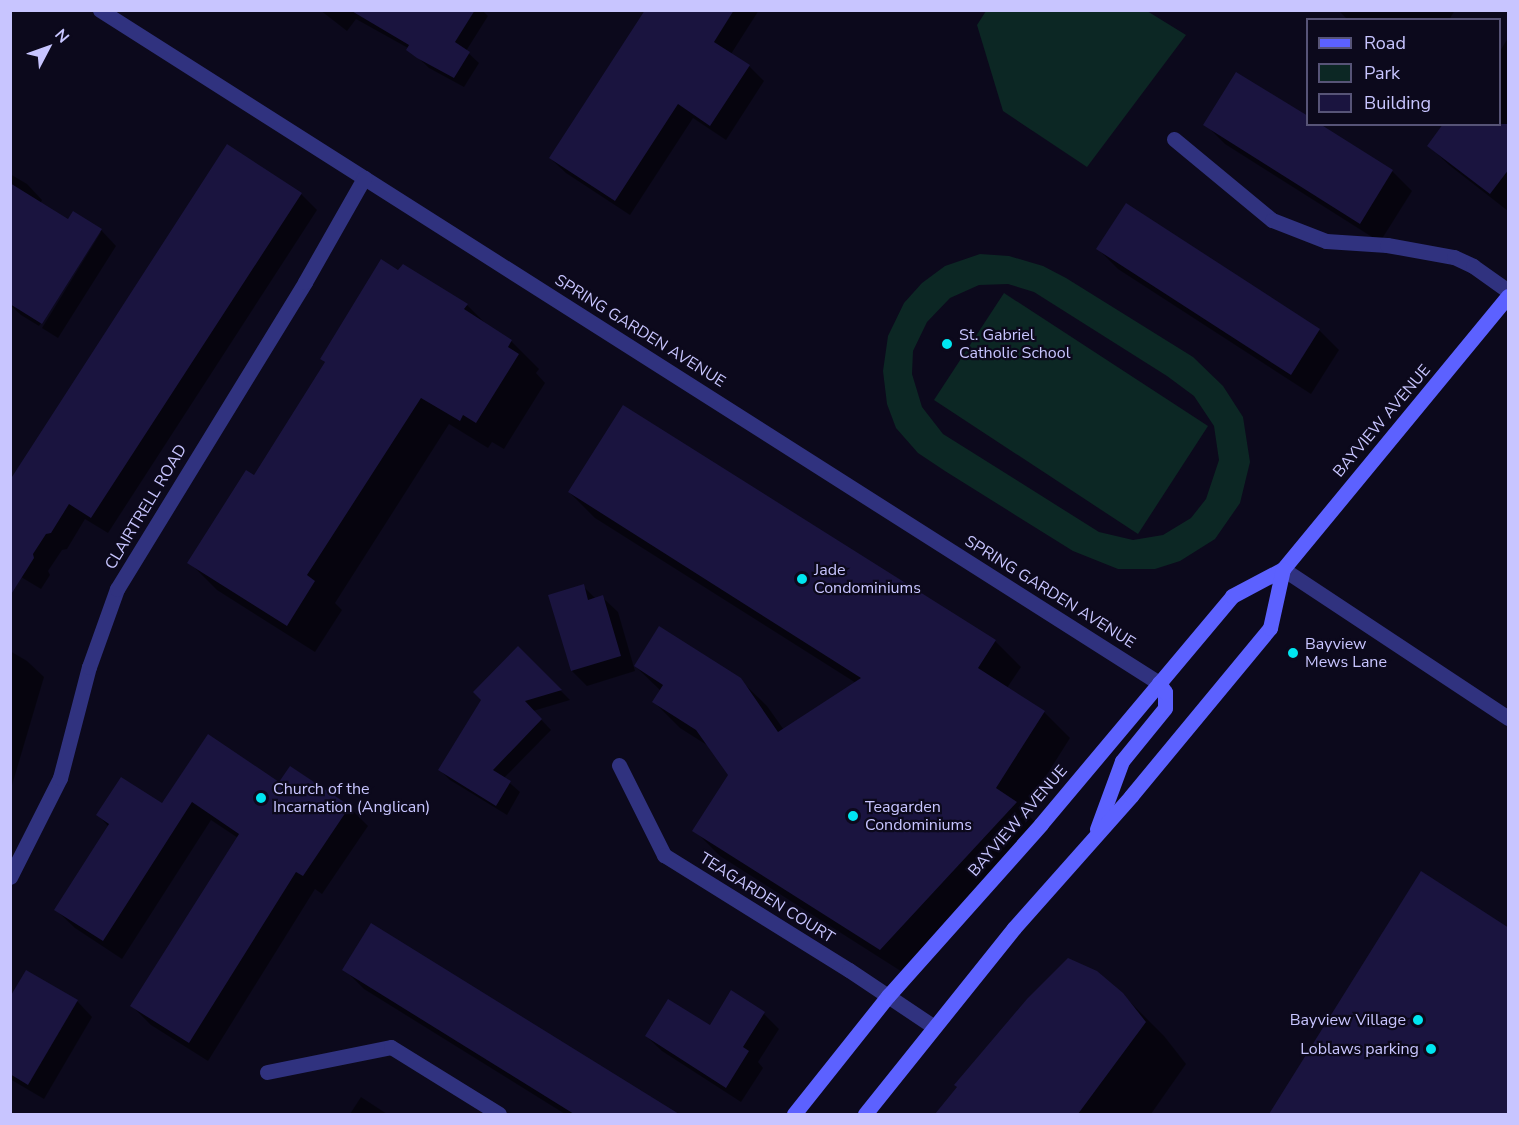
<!DOCTYPE html>
<style>
body{margin:0}
#map{position:relative;width:1519px;height:1125px;overflow:hidden;background:#0c091c;font-family:"Nunito Sans",sans-serif}
div>[style]{position:absolute}
.green>*{inset:0;background:#0c2724}
.shadow>*{inset:0;background:#0007}
.building>*{inset:0;background:#1a143f}
.minor>*{height:15px;margin:-7.5px;padding:0 7.5px;transform-origin:7.5px;border-radius:7.5px;background:#30327f}
.secondary>*{height:15px;margin:-7.5px;padding:0 7.5px;transform-origin:7.5px;border-radius:7.5px;background:#5c61ff}
.dots>*{width:16px;height:16px;translate:-50% -50%;box-sizing:border-box;border:3px solid #0c091c;border-radius:50%}
span{translate:-50% -50%;white-space:nowrap;text-align:center;line-height:1.15;-webkit-text-stroke:4.5px #0c091c;paint-order:stroke}
.street-label{font-size:16px;color:#c8c5ff}
.poi-label{font-size:16px;color:#c8c5ff}
.left{translate:0 -50%;text-align:left}
.right{translate:-100% -50%;text-align:right}
.frame{position:absolute;inset:0;border:12px solid #c8c5ff;pointer-events:none}
.legend{position:absolute;left:1306px;top:18px;width:195px;height:108px;box-sizing:border-box;background:#0c091c;border:2px solid #575477;margin:0;padding:8px 10px;list-style:none;font-size:18px;color:#c8c5ff}
.legend li{display:flex;align-items:center;gap:12px;height:30px}
.legend b{width:30px;border:2px solid #575477}
.north{position:absolute;left:18px;top:18px;width:60px;height:60px;-webkit-text-stroke:4px #0c091c;paint-order:stroke;rotate:49deg;font-size:16px;font-weight:700;line-height:24px;text-align:center;color:#c8c5ff}
.north::after{content:'';display:block;margin:auto;width:21px;height:27px;background:#c8c5ff;clip-path:polygon(50% 0,100% 100%,50% 72%,0 100%)}
</style>
<div id="map">
<div class="green">
<div style="clip-path:polygon(986px 11px,1147px 11px,1186px 35px,1087px 167px,1003px 111px,977px 25px)"></div>
<div style="clip-path:polygon(evenodd,980px 254px,1009px 256px,1043px 266px,1066px 278px,1193px 357px,1223px 386px,1243px 417px,1250px 462px,1240px 503px,1215px 539px,1180px 561px,1155px 569px,1118px 569px,1073px 551px,945px 471px,918px 453px,896px 428px,887px 404px,883px 371px,888px 336px,904px 303px,922px 283px,945px 266px,980px 254px,1008px 284px,1034px 292px,1167px 376px,1194px 396px,1214px 426px,1219px 460px,1206px 499px,1191px 518px,1163px 535px,1133px 540px,1099px 532px,943px 434px,922px 407px,912px 374px,913px 351px,927px 322px,950px 298px,979px 285px,1008px 284px)"></div>
<div style="clip-path:polygon(1004px 293px,1208px 426px,1138px 534px,934px 400px)"></div>
</div>
<div class="shadow">
<div style="clip-path:polygon(320px 10px,482px 10px,488px 16px,466px 51px,479px 63px,464px 87px,429px 68px,408px 48px,356px 19px,347px 31px)"></div>
<div style="clip-path:polygon(646px 10px,759px 10px,731px 54px,749px 66px,764px 81px,726px 140px,693px 118px,630px 215px,566px 173px,550px 158px)"></div>
<div style="clip-path:polygon(1455px 10px,1449px 20px,1348px 20px,1340px 12px)"></div>
<div style="clip-path:polygon(1508px 38px,1508px 211px,1449px 165px,1429px 146px,1500px 124px,1500px 51px)"></div>
<div style="clip-path:polygon(1205px 124px,1317px 124px,1393px 172px,1412px 191px,1380px 242px,1225px 144px)"></div>
<div style="clip-path:polygon(10px 174px,27px 184px,42px 200px,40px 204px,68px 222px,101px 230px,116px 246px,58px 338px,42px 328px,101px 232px,98px 232px,39px 326px,21px 315px,10px 305px)"></div>
<div style="clip-path:polygon(301px 194px,317px 210px,108px 533px,85px 519px,67px 549px,62px 550px,48px 571px,50px 575px,41px 589px,21px 577px,10px 593px,10px 477px,13px 479px)"></div>
<div style="clip-path:polygon(1098px 249px,1319px 330px,1339px 350px,1311px 394px,1118px 269px)"></div>
<div style="clip-path:polygon(399px 272px,467px 305px,487px 325px,511px 341px,539px 369px,536px 373px,545px 383px,504px 449px,492px 442px,488px 448px,449px 424px,335px 603px,342px 610px,315px 652px,217px 590px,189px 562px,254px 477px,326px 363px,321px 359px)"></div>
<div style="clip-path:polygon(569px 492px,995px 641px,1021px 667px,1007px 688px,1044px 712px,1070px 738px,1024px 811px,1042px 829px,907px 975px,720px 856px,694px 830px,730px 775px,710px 747px,680px 728px,654px 702px,661px 691px,635px 666px,740px 680px,767px 706px,784px 730px,856px 683px,595px 518px)"></div>
<div style="clip-path:polygon(583px 586px,596px 599px,602px 597px,618px 612px,635px 671px,587px 686px,572px 671px)"></div>
<div style="clip-path:polygon(518px 648px,570px 700px,533px 711px,551px 730px,504px 778px,520px 792px,507px 815px,450px 780px,440px 770px)"></div>
<div style="clip-path:polygon(10px 651px,27px 661px,44px 677px,10px 792px)"></div>
<div style="clip-path:polygon(279px 784px,349px 807px,368px 826px,322px 894px,315px 889px,208px 1061px,151px 1025px,132px 1006px,238px 838px,211px 820px,122px 959px,75px 928px,56px 910px,109px 827px,98px 815px)"></div>
<div style="clip-path:polygon(1421px 873px,1507px 928px,1508px 926px,1508px 1114px,1271px 1114px)"></div>
<div style="clip-path:polygon(372px 925px,676px 1114px,565px 1114px,364px 989px,344px 969px)"></div>
<div style="clip-path:polygon(732px 993px,764px 1014px,779px 1029px,758px 1062px,763px 1068px,741px 1102px,662px 1051px,646px 1036px,710px 1027px)"></div>
<div style="clip-path:polygon(1122px 994px,1164px 1036px,1186px 1064px,1151px 1114px,937px 1114px,958px 1087px)"></div>
<div style="clip-path:polygon(10px 1000px,77px 1001px,92px 1017px,44px 1099px,10px 1079px)"></div>
<div style="clip-path:polygon(361px 1097px,387px 1114px,350px 1114px)"></div>
</div>
<div class="building">
<div style="clip-path:polygon(350px 10px,475px 10px,455px 42px,470px 52px,454px 78px,417px 58px,406px 50px,409px 45px)"></div>
<div style="clip-path:polygon(645px 10px,734px 10px,714px 42px,750px 65px,710px 126px,678px 104px,615px 201px,549px 158px)"></div>
<div style="clip-path:polygon(1236px 72px,1308px 116px,1308px 124px,1320px 124px,1393px 170px,1360px 224px,1203px 125px)"></div>
<div style="clip-path:polygon(1443px 124px,1509px 124px,1509px 169px,1490px 194px,1427px 146px)"></div>
<div style="clip-path:polygon(227px 144px,302px 193px,91px 518px,69px 504px,51px 533px,46px 534px,33px 554px,34px 558px,10px 596px,10px 480px)"></div>
<div style="clip-path:polygon(10px 183px,68px 219px,73px 211px,102px 229px,42px 324px,10px 304px)"></div>
<div style="clip-path:polygon(1126px 203px,1320px 329px,1291px 375px,1096px 249px)"></div>
<div style="clip-path:polygon(381px 259px,398px 270px,403px 264px,468px 304px,464px 309px,512px 340px,508px 347px,519px 354px,476px 423px,463px 415px,460px 421px,421px 398px,307px 575px,315px 581px,287px 626px,187px 563px,246px 470px,254px 475px,325px 362px,320px 359px)"></div>
<div style="clip-path:polygon(623px 405px,996px 640px,978px 668px,1045px 711px,996px 788px,1017px 802px,880px 950px,692px 831px,728px 775px,696px 730px,652px 702px,663px 685px,634px 666px,659px 626px,741px 678px,778px 732px,861px 678px,568px 492px)"></div>
<div style="clip-path:polygon(584px 584px,588px 600px,603px 595px,621px 656px,571px 671px,548px 595px)"></div>
<div style="clip-path:polygon(518px 646px,562px 690px,525px 701px,542px 719px,493px 770px,511px 781px,496px 806px,438px 770px,481px 700px,473px 692px)"></div>
<div style="clip-path:polygon(208px 734px,279px 782px,290px 766px,350px 806px,303px 876px,296px 872px,189px 1043px,130px 1006px,239px 834px,192px 802px,103px 941px,54px 910px,109px 824px,96px 815px,121px 777px,162px 803px)"></div>
<div style="clip-path:polygon(1421px 871px,1509px 928px,1509px 1114px,1269px 1114px)"></div>
<div style="clip-path:polygon(371px 923px,679px 1114px,574px 1114px,342px 970px)"></div>
<div style="clip-path:polygon(1068px 958px,1097px 971px,1123px 993px,1146px 1022px,1078px 1114px,935px 1114px,957px 1087px,954px 1085px,1027px 999px)"></div>
<div style="clip-path:polygon(26px 970px,78px 1000px,28px 1085px,10px 1074px,10px 997px)"></div>
<div style="clip-path:polygon(731px 990px,765px 1012px,743px 1047px,749px 1051px,726px 1088px,645px 1036px,668px 999px,710px 1025px)"></div>
</div>
<div class="minor">
<div style="left:100px;top:10px;width:1255px;rotate:32.44deg"></div>
<div style="left:1174px;top:139px;width:127px;rotate:39.6deg"></div>
<div style="left:1272px;top:220px;width:58px;rotate:21.3deg"></div>
<div style="left:1326px;top:241px;width:61px;rotate:3.8deg"></div>
<div style="left:1387px;top:245px;width:68px;rotate:10.2deg"></div>
<div style="left:1454px;top:257px;width:21px;rotate:25deg"></div>
<div style="left:1473px;top:266px;width:43px;rotate:35.5deg"></div>
<div style="left:1283px;top:569px;width:270px;rotate:33.5deg"></div>
<div style="left:619px;top:765px;width:101px;rotate:63.4deg"></div>
<div style="left:664px;top:855px;width:218px;rotate:31.9deg"></div>
<div style="left:849px;top:970px;width:102px;rotate:33.8deg"></div>
<div style="left:10px;top:877px;width:111px;rotate:-63.2deg"></div>
<div style="left:60px;top:778px;width:115px;rotate:-75.4deg"></div>
<div style="left:89px;top:667px;width:83px;rotate:-70.3deg"></div>
<div style="left:117px;top:589px;width:360px;rotate:-58.5deg"></div>
<div style="left:305px;top:282px;width:120px;rotate:-60.4deg"></div>
<div style="left:267px;top:1072px;width:126px;rotate:-11.4deg"></div>
<div style="left:391px;top:1047px;width:127px;rotate:31.8deg"></div>
</div>
<div class="secondary">
<div style="left:1097px;top:829px;width:72px;rotate:-69.8deg"></div>
<div style="left:1122px;top:761px;width:68px;rotate:-50.9deg"></div>
<div style="left:1165px;top:708px;width:16px;rotate:-90deg"></div>
<div style="left:1165px;top:692px;width:11px;rotate:-124deg"></div>
<div style="left:794px;top:1114px;width:151px;rotate:-51.5deg"></div>
<div style="left:888px;top:996px;width:230px;rotate:-48.3deg"></div>
<div style="left:1041px;top:824px;width:297px;rotate:-50deg"></div>
<div style="left:1232px;top:596px;width:58px;rotate:-27.9deg"></div>
<div style="left:1283px;top:569px;width:354px;rotate:-50.5deg"></div>
<div style="left:865px;top:1114px;width:238px;rotate:-51.3deg"></div>
<div style="left:1014px;top:928px;width:176px;rotate:-48.4deg"></div>
<div style="left:1131px;top:796px;width:218px;rotate:-50.4deg"></div>
<div style="left:1270px;top:628px;width:60px;rotate:-77.6deg"></div>
</div>
<div class="dots">
<div style="left:947px;top:344px;background:#00e6f0"></div>
<div style="left:802px;top:579px;background:#00e6f0"></div>
<div style="left:1293px;top:653px;background:#00e6f0"></div>
<div style="left:261px;top:798px;background:#00e6f0"></div>
<div style="left:853px;top:816px;background:#00e6f0"></div>
<div style="left:1418px;top:1020px;background:#00e6f0"></div>
<div style="left:1431px;top:1049px;background:#00e6f0"></div>
</div>
<div class="street-label">
<span style="left:640px;top:331px;rotate:32deg">SPRING GARDEN AVENUE</span>
<span style="left:1382px;top:421px;rotate:-50deg">BAYVIEW AVENUE</span>
<span style="left:146px;top:507px;rotate:-59deg">CLAIRTRELL ROAD</span>
<span style="left:1050px;top:592px;rotate:32deg">SPRING GARDEN AVENUE</span>
<span style="left:1018px;top:821px;rotate:-49deg">BAYVIEW AVENUE</span>
<span style="left:767px;top:898px;rotate:32deg">TEAGARDEN COURT</span>
</div>
<div class="poi-label">
<span class="left" style="left:959px;top:344px">St. Gabriel<br>Catholic School</span>
<span class="left" style="left:814px;top:579px">Jade<br>Condominiums</span>
<span class="left" style="left:1305px;top:653px">Bayview<br>Mews Lane</span>
<span class="left" style="left:273px;top:798px">Church of the<br>Incarnation (Anglican)</span>
<span class="left" style="left:865px;top:816px">Teagarden<br>Condominiums</span>
<span class="right" style="left:1406px;top:1020px">Bayview Village</span>
<span class="right" style="left:1419px;top:1049px">Loblaws parking</span>
</div>
<div class="frame"></div>
<ul class="legend">
<li><b style="height:8px;background:#5c61ff"></b>Road</li>
<li><b style="height:16px;background:#0c2724"></b>Park</li>
<li><b style="height:16px;background:#1a143f"></b>Building</li>
</ul>
<div class="north">N</div>
</div>
